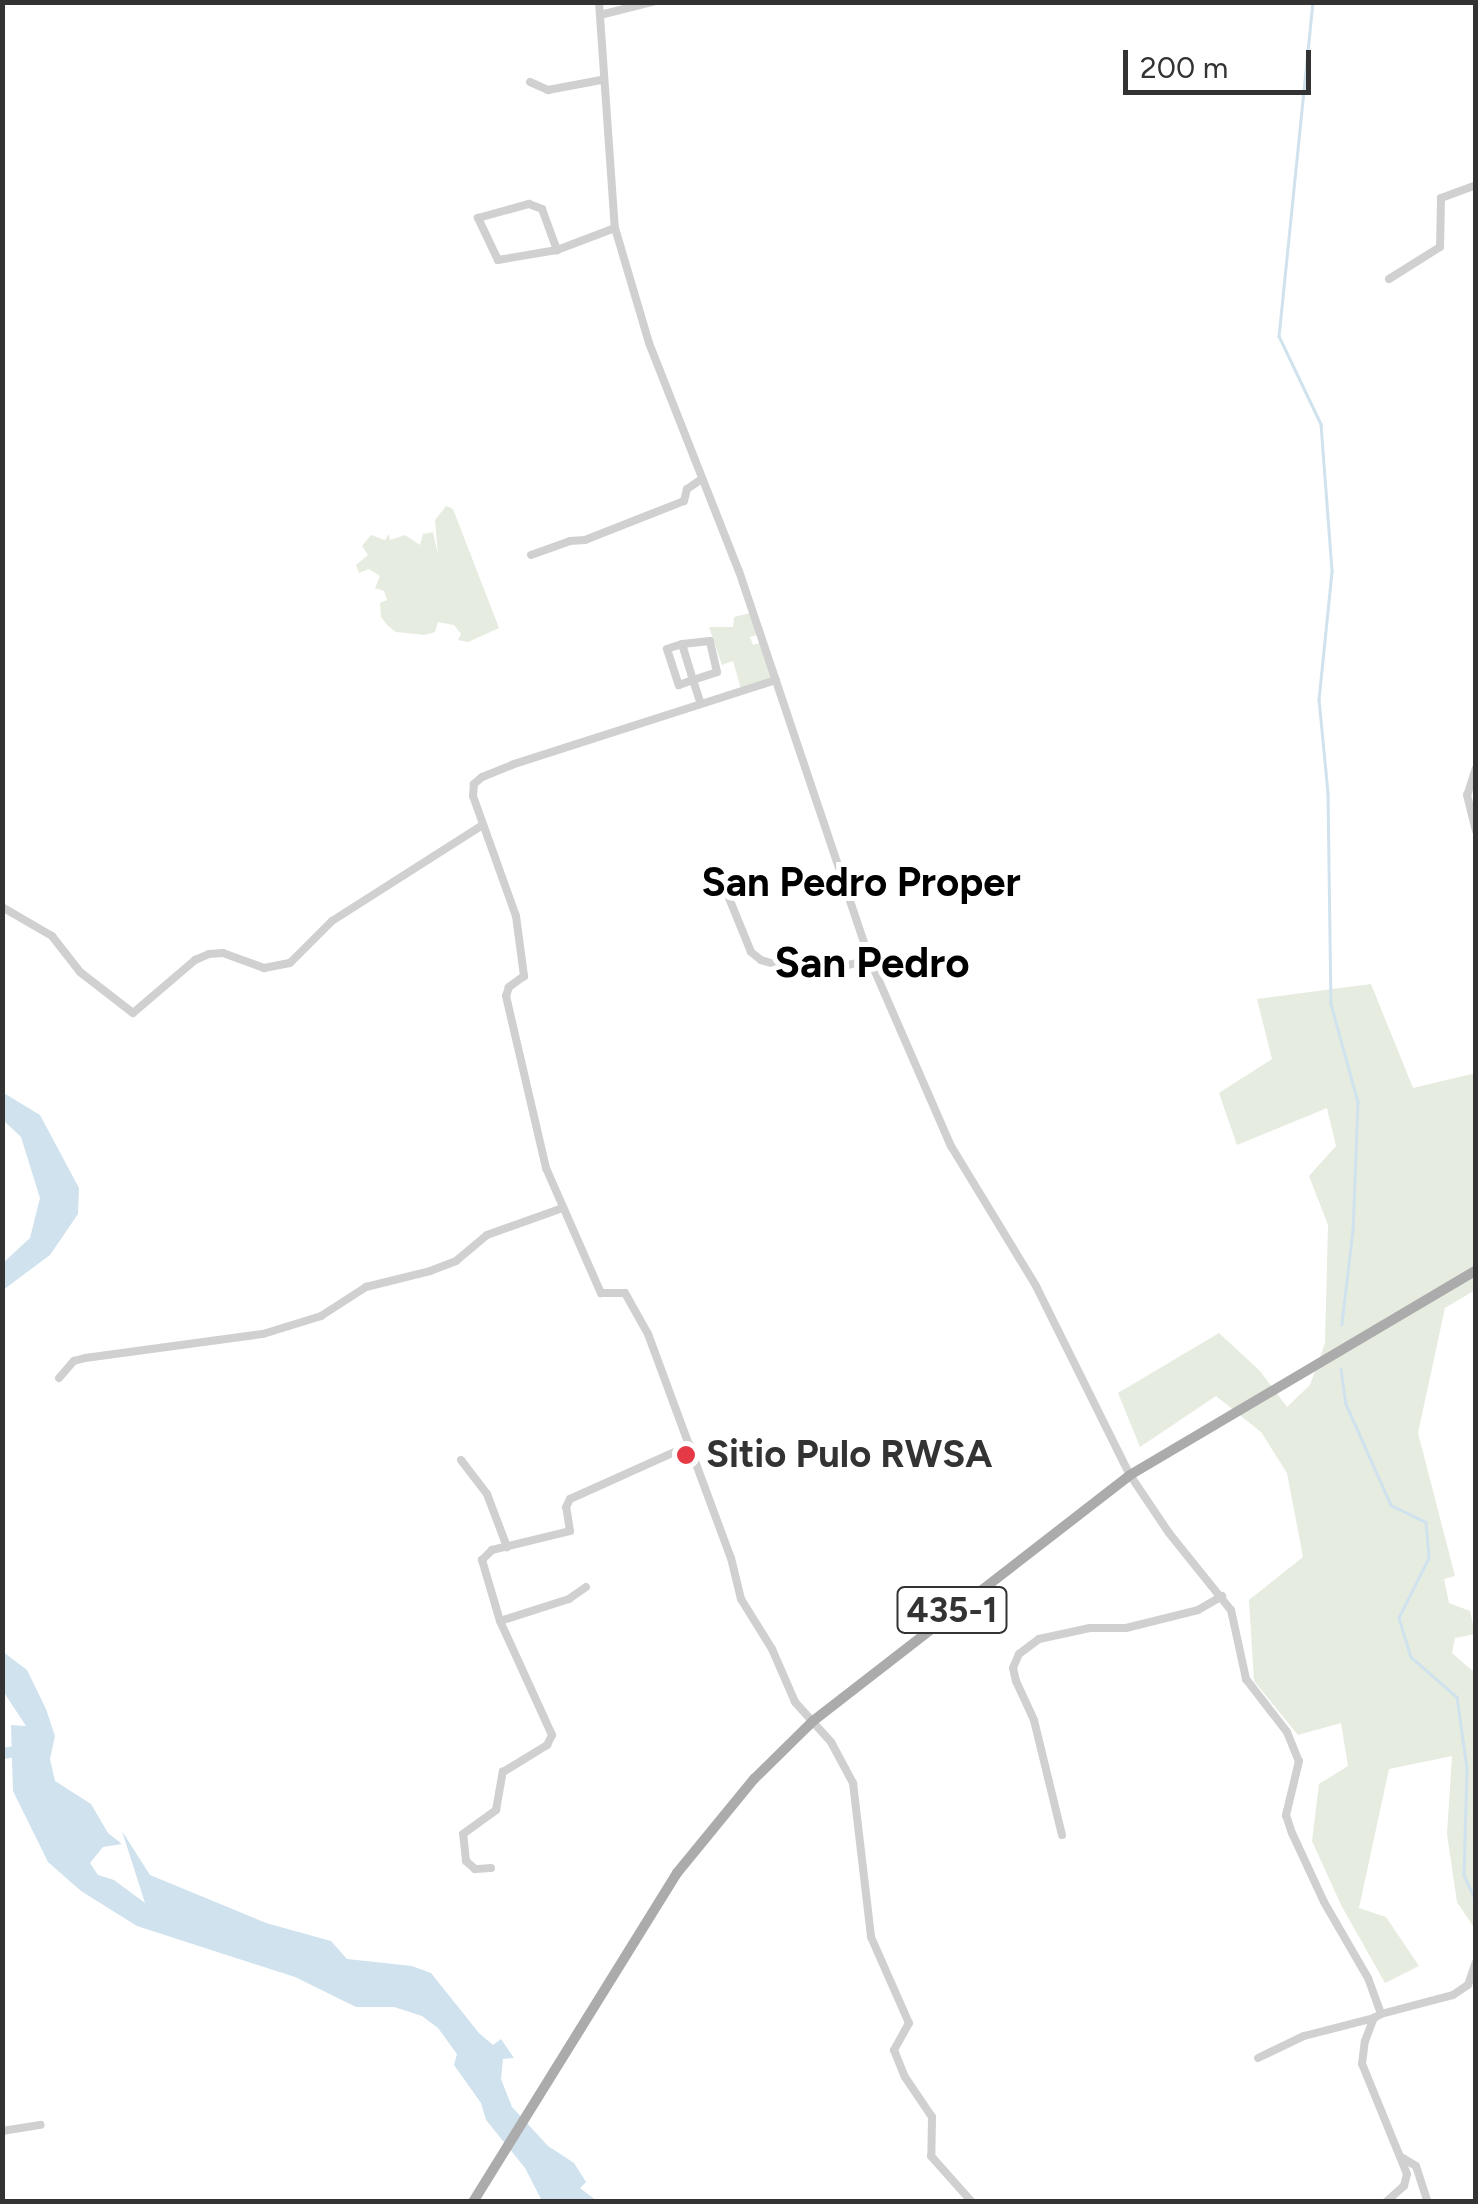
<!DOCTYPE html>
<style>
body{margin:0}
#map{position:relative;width:1478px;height:2204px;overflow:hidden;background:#fff;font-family:Figtree,sans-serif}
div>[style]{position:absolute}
.green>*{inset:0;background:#e6ecdf}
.water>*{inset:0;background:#cfe2ee}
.stream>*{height:2.5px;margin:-1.25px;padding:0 1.25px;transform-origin:1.25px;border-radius:1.25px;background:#cfe2ee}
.river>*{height:11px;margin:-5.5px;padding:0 5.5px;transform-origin:5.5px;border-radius:5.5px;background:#cfe2ee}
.minor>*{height:8px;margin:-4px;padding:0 4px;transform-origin:4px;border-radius:4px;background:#d0d0d0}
.major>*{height:10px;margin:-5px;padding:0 5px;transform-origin:5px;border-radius:5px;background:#ababab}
.dots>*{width:28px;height:28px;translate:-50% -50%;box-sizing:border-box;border:5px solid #fff;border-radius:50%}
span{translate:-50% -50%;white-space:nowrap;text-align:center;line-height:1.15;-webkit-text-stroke:10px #fff;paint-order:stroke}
.shield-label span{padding:2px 8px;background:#fff;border:2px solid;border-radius:8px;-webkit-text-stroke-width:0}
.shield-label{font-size:35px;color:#333;font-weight:700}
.poi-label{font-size:38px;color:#333;font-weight:700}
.left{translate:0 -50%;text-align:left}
.neighbourhood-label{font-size:40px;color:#000;font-weight:700}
.quarter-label{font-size:42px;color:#000;font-weight:700}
.frame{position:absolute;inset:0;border:5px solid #333;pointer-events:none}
.scale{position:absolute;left:1123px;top:50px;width:188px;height:45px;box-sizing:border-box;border:5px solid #333;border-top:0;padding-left:12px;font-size:30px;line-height:35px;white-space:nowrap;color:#333;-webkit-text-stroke:8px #fff;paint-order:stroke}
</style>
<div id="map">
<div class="green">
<div style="clip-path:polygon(446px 506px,453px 509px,499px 628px,468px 642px,458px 640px,461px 634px,454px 625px,438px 622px,435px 632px,425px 635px,396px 632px,388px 626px,381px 617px,380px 603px,387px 600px,384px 591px,375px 588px,380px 576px,369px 569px,359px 573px,356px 565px,368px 555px,362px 546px,371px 535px,385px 540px,389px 534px,390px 540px,405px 535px,420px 545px,423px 534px,433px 532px,438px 555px,435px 520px)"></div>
<div style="clip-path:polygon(750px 613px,757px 635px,750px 637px,753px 645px,761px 643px,772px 679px,741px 689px,733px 661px,722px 665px,709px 627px,733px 627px,734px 617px)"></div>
<div style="clip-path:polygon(1371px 984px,1413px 1088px,1476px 1073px,1475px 1290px,1445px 1308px,1418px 1433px,1455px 1576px,1444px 1579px,1449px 1603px,1470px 1611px,1475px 1634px,1455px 1638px,1452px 1653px,1475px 1673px,1475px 1929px,1457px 1902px,1447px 1834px,1452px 1756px,1389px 1769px,1359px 1908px,1386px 1917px,1419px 1966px,1385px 1983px,1341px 1905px,1312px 1841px,1319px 1784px,1348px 1766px,1341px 1723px,1298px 1735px,1254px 1681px,1249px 1600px,1303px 1557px,1287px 1473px,1261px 1432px,1216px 1396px,1140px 1447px,1118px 1393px,1219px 1333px,1260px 1371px,1287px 1407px,1310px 1385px,1325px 1343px,1328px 1225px,1309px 1176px,1336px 1146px,1327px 1108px,1237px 1145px,1219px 1093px,1272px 1059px,1257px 999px)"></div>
</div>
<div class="water">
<div style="clip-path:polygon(2px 1092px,40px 1115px,79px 1188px,78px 1214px,50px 1255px,3px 1290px,3px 1263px,30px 1238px,40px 1198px,21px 1137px,3px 1120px)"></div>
<div style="clip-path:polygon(2px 1651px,27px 1670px,46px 1709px,55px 1736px,50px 1759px,55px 1781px,91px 1804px,108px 1833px,122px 1844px,103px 1847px,90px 1863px,98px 1875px,114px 1880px,145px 1903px,122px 1831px,150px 1875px,266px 1923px,331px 1941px,347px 1959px,412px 1966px,431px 1973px,479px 2033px,493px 2045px,501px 2039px,514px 2058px,503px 2059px,501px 2079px,512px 2107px,548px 2146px,574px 2163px,586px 2182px,580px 2188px,597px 2201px,542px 2201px,525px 2168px,486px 2120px,481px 2103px,454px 2065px,457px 2054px,438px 2028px,422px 2016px,394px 2007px,356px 2007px,295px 1977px,137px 1926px,81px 1891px,48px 1862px,13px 1791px,11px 1725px,26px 1726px,3px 1691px)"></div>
</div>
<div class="stream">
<div style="left:1313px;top:2px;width:336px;rotate:95.8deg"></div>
<div style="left:1279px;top:336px;width:98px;rotate:64.5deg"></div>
<div style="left:1321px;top:424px;width:148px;rotate:85.7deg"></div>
<div style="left:1332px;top:572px;width:128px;rotate:95.8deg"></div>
<div style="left:1319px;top:699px;width:94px;rotate:84.5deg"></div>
<div style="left:1328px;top:793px;width:211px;rotate:89.2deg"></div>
<div style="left:1331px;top:1004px;width:102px;rotate:74.6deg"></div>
<div style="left:1358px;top:1102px;width:128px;rotate:92.2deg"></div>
<div style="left:1353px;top:1230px;width:95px;rotate:96.7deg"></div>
<div style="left:1341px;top:1369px;width:35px;rotate:82deg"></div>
<div style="left:1346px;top:1404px;width:111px;rotate:66deg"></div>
<div style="left:1391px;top:1505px;width:39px;rotate:26deg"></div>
<div style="left:1426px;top:1522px;width:36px;rotate:85deg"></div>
<div style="left:1429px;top:1558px;width:67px;rotate:116.6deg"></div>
<div style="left:1399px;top:1618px;width:41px;rotate:72.9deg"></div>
<div style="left:1411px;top:1657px;width:61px;rotate:41deg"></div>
<div style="left:1457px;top:1697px;width:72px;rotate:82deg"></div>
<div style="left:1467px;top:1768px;width:107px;rotate:91.6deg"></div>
<div style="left:1464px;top:1875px;width:29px;rotate:65deg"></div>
</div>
<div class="river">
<div style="left:2px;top:1753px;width:24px;rotate:-9deg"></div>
</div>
<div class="minor">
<div style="left:599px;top:2px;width:227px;rotate:86deg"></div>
<div style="left:615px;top:228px;width:120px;rotate:73.5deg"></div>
<div style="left:649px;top:343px;width:245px;rotate:68.5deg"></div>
<div style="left:739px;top:571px;width:410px;rotate:71.4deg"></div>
<div style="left:870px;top:960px;width:203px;rotate:66.5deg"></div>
<div style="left:951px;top:1146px;width:164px;rotate:58.7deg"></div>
<div style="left:1036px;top:1286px;width:211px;rotate:63.6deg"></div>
<div style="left:1130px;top:1475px;width:70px;rotate:56.1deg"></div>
<div style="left:1169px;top:1533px;width:99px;rotate:51.2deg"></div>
<div style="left:1231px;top:1610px;width:71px;rotate:77.7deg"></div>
<div style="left:1246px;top:1679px;width:67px;rotate:52.3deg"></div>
<div style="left:1287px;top:1732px;width:31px;rotate:68deg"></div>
<div style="left:1299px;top:1761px;width:56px;rotate:103.5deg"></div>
<div style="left:1286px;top:1815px;width:19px;rotate:72deg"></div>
<div style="left:1292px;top:1833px;width:76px;rotate:65.1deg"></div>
<div style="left:1324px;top:1902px;width:88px;rotate:59.9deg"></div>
<div style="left:1368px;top:1978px;width:38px;rotate:70deg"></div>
<div style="left:600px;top:15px;width:54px;rotate:-14deg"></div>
<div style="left:530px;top:82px;width:20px;rotate:24deg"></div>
<div style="left:548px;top:90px;width:54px;rotate:-10.7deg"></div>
<div style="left:529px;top:204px;width:14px;rotate:21deg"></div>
<div style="left:542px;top:209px;width:44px;rotate:69.9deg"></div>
<div style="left:557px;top:250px;width:60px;rotate:170.4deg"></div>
<div style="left:498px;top:260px;width:47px;rotate:-115.5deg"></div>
<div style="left:478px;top:218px;width:53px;rotate:-15.4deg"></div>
<div style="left:557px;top:250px;width:62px;rotate:-20.8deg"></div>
<div style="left:1389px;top:279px;width:60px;rotate:-32.1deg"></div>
<div style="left:1440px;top:247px;width:49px;rotate:-88.8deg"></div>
<div style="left:1441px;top:198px;width:37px;rotate:-20deg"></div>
<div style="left:531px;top:555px;width:41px;rotate:-19.7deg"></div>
<div style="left:570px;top:541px;width:15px;rotate:-4deg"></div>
<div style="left:585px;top:540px;width:106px;rotate:-21.5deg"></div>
<div style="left:684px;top:501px;width:12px;rotate:-76deg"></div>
<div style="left:687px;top:489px;width:18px;rotate:-34deg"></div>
<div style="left:682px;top:644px;width:16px;rotate:162deg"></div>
<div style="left:667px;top:649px;width:38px;rotate:72deg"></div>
<div style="left:679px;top:685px;width:15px;rotate:-20deg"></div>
<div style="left:693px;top:680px;width:25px;rotate:-18deg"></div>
<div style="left:717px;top:672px;width:32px;rotate:-103deg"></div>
<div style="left:710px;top:641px;width:28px;rotate:174deg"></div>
<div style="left:682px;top:644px;width:38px;rotate:73deg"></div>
<div style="left:693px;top:680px;width:25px;rotate:72deg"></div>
<div style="left:776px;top:680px;width:277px;rotate:162.2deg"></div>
<div style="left:512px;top:765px;width:32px;rotate:158deg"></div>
<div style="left:482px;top:777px;width:11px;rotate:139deg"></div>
<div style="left:474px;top:784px;width:12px;rotate:95deg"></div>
<div style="left:473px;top:796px;width:127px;rotate:70.3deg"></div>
<div style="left:516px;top:916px;width:61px;rotate:82.4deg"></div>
<div style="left:524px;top:976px;width:19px;rotate:144deg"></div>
<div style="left:509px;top:987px;width:9px;rotate:108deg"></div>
<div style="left:506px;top:996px;width:177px;rotate:76.9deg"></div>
<div style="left:546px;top:1168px;width:137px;rotate:66.3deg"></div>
<div style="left:601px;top:1293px;width:24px"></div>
<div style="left:625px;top:1293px;width:47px;rotate:60.7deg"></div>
<div style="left:648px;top:1334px;width:239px;rotate:69.7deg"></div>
<div style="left:731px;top:1558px;width:42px;rotate:76.3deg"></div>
<div style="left:741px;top:1599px;width:59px;rotate:58.2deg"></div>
<div style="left:772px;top:1649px;width:58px;rotate:66.5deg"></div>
<div style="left:795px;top:1702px;width:54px;rotate:48deg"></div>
<div style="left:831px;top:1742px;width:47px;rotate:61.8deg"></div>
<div style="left:853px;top:1783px;width:155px;rotate:83.3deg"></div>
<div style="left:871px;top:1937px;width:94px;rotate:66.2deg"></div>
<div style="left:909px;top:2023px;width:31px;rotate:119deg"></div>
<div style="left:894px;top:2050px;width:29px;rotate:68deg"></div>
<div style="left:905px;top:2077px;width:48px;rotate:56deg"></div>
<div style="left:932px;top:2117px;width:39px;rotate:91deg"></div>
<div style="left:931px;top:2156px;width:62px;rotate:48.3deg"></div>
<div style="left:1476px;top:768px;width:28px;rotate:108deg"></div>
<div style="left:1467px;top:795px;width:37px;rotate:76deg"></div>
<div style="left:729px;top:898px;width:58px;rotate:67.8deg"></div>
<div style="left:751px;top:952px;width:13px;rotate:39deg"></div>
<div style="left:761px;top:960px;width:49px;rotate:16.6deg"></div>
<div style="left:808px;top:974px;width:64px;rotate:-12.7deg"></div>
<div style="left:2px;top:907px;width:58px;rotate:30.1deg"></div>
<div style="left:52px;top:936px;width:46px;rotate:52.1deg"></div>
<div style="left:80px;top:972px;width:67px;rotate:37.7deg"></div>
<div style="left:133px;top:1013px;width:82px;rotate:-40.5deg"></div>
<div style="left:195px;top:960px;width:15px;rotate:-23deg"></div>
<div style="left:209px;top:954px;width:14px;rotate:-4deg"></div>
<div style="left:223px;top:953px;width:44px;rotate:20.1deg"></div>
<div style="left:264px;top:968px;width:26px;rotate:-11deg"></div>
<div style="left:290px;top:963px;width:59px;rotate:-45deg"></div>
<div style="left:332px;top:921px;width:177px;rotate:-32.5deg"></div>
<div style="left:59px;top:1378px;width:23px;rotate:-49deg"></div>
<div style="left:74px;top:1361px;width:11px;rotate:-15deg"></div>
<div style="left:85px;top:1358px;width:180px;rotate:-7.7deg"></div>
<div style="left:263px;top:1334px;width:61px;rotate:-17.2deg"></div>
<div style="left:321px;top:1316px;width:54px;rotate:-32.8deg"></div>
<div style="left:366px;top:1287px;width:66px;rotate:-14deg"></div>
<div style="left:430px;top:1271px;width:28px;rotate:-21deg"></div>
<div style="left:456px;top:1261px;width:40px;rotate:-40deg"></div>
<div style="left:487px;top:1235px;width:81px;rotate:-19.6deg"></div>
<div style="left:461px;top:1460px;width:43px;rotate:52.6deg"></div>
<div style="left:487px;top:1494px;width:57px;rotate:69.3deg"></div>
<div style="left:586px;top:1587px;width:21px;rotate:145deg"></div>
<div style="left:569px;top:1599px;width:72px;rotate:162.3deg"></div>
<div style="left:500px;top:1621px;width:64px;rotate:-106.4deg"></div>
<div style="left:482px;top:1560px;width:14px;rotate:-45deg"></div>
<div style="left:492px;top:1550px;width:80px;rotate:-13.7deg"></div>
<div style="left:570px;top:1531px;width:24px;rotate:-99deg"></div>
<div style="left:566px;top:1507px;width:9px;rotate:-63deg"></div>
<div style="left:570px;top:1499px;width:132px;rotate:-24.2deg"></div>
<div style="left:1062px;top:1835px;width:118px;rotate:-103.7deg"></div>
<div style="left:1034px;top:1720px;width:43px;rotate:-114.8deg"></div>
<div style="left:1016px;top:1681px;width:13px;rotate:-103deg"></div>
<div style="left:1013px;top:1668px;width:15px;rotate:-67deg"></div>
<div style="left:1019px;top:1654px;width:25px;rotate:-37deg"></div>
<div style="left:1039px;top:1639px;width:52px;rotate:-12.2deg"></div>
<div style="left:1090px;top:1628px;width:36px"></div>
<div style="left:1126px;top:1628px;width:74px;rotate:-14deg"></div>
<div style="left:1198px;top:1610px;width:28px;rotate:-30deg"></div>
<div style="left:491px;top:1868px;width:16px;rotate:176deg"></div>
<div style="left:475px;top:1869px;width:12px;rotate:-138deg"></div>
<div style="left:466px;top:1861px;width:27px;rotate:-96deg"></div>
<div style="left:463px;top:1834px;width:41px;rotate:-36deg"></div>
<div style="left:496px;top:1810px;width:39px;rotate:-80deg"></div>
<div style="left:503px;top:1772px;width:52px;rotate:-31.5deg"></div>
<div style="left:547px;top:1745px;width:11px;rotate:-63deg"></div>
<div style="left:552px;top:1735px;width:125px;rotate:-114.5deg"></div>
<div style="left:1258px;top:2058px;width:51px;rotate:-25.6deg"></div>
<div style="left:1304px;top:2036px;width:72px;rotate:-14.4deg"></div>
<div style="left:2px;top:2131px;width:39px;rotate:-9deg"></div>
<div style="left:1401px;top:2157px;width:17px;rotate:31deg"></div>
<div style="left:1416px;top:2166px;width:38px;rotate:72deg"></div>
<div style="left:1386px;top:2202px;width:24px;rotate:-42deg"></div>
<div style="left:1404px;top:2186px;width:12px;rotate:-76deg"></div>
<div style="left:1407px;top:2174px;width:119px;rotate:-112.2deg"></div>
<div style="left:1362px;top:2064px;width:23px;rotate:-83deg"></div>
<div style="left:1365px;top:2041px;width:25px;rotate:-69deg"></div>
<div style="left:1374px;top:2018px;width:8px;rotate:-30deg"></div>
<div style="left:1381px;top:2014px;width:74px;rotate:-14.8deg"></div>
<div style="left:1453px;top:1995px;width:18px;rotate:-34deg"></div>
<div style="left:1468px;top:1985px;width:24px;rotate:-71deg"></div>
</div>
<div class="major">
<div style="left:473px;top:2202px;width:387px;rotate:-58.2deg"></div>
<div style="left:677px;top:1873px;width:122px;rotate:-50.7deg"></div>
<div style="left:754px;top:1779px;width:83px;rotate:-44.5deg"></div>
<div style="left:813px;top:1721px;width:401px;rotate:-37.8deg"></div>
<div style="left:1130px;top:1475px;width:402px;rotate:-30.6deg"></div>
</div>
<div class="dots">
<div style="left:686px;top:1455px;background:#e63946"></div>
</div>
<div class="shield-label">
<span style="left:952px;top:1610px">435-1</span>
</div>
<div class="poi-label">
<span class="left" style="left:706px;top:1455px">Sitio Pulo RWSA</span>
</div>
<div class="neighbourhood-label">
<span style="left:861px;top:882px">San Pedro Proper</span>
</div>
<div class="quarter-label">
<span style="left:872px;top:963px">San Pedro</span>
</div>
<div class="frame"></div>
<div class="scale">200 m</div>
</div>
